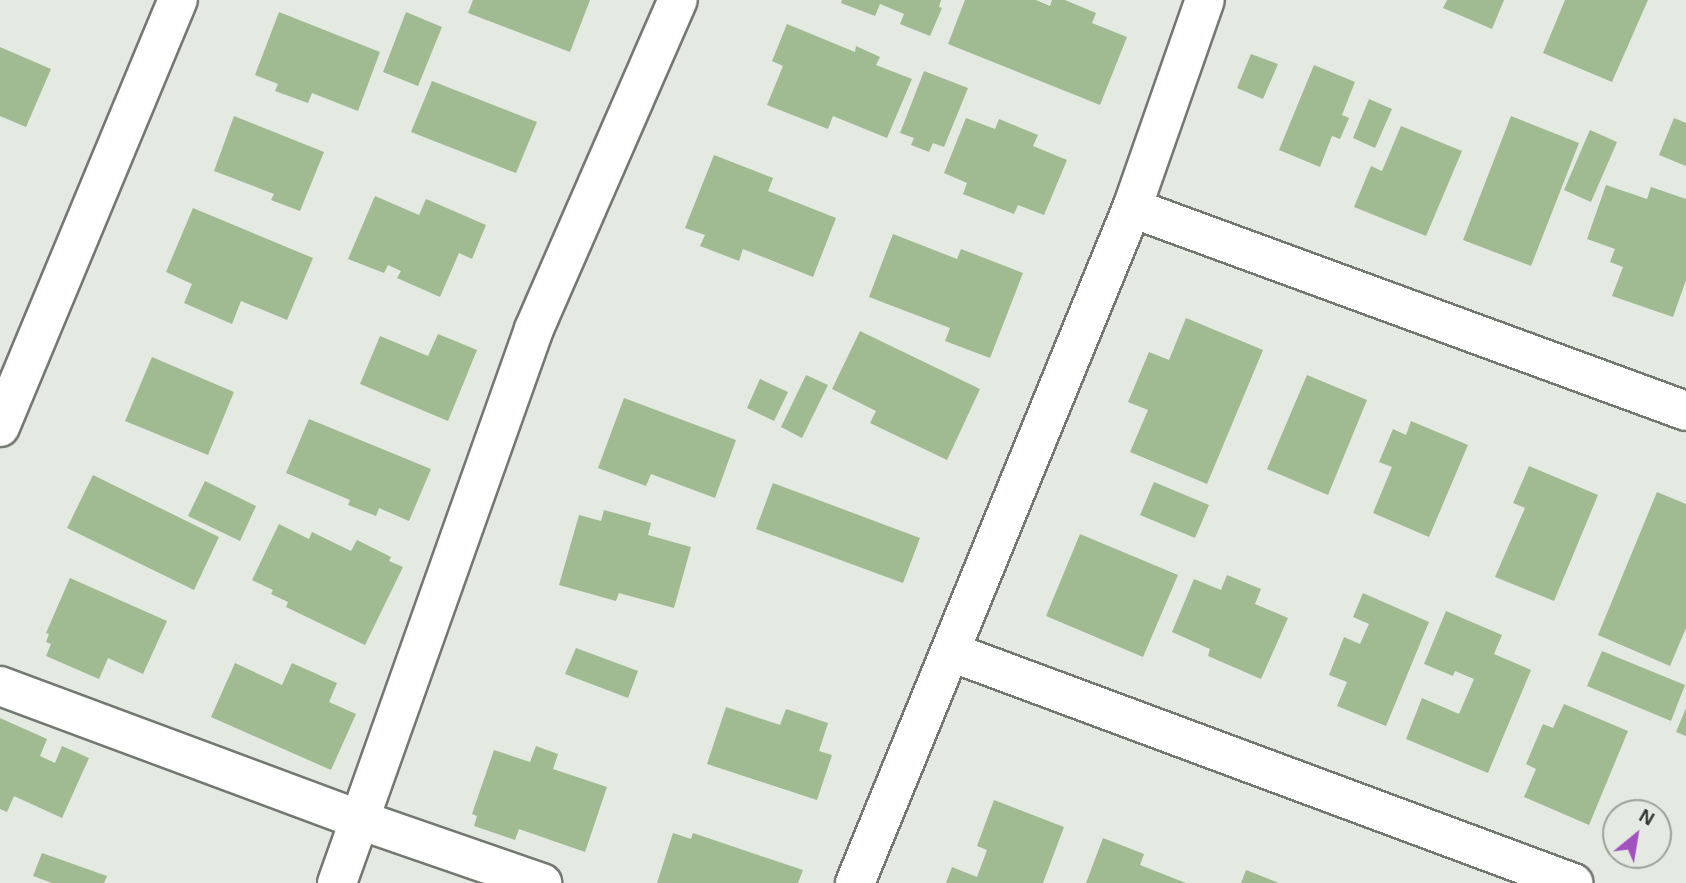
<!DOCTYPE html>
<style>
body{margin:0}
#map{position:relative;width:1686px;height:883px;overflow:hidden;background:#e4eae1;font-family:Helvetica,sans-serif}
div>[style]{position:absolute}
.building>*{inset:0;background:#a0ba92}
.roads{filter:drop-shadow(2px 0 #737871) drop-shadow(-2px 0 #737871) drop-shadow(0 2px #737871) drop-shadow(0 -2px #737871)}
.minor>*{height:38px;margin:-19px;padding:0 19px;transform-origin:19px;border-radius:19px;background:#fff}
span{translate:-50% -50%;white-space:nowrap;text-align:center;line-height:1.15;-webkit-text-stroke:5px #e4eae1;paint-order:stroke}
.north{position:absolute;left:1602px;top:799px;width:70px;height:70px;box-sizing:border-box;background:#e4eae1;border:2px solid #9da19b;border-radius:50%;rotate:30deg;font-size:19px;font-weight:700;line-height:28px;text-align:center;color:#323431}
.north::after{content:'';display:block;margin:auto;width:24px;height:32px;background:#a251c1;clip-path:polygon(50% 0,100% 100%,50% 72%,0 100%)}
</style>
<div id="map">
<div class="building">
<div style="clip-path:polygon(473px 0,590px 0,570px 52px,468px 13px)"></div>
<div style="clip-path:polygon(842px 0,941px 0,939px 7px,942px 8px,930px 36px,900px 24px,904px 14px,880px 4px,875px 16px,841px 3px)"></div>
<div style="clip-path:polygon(965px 0,1036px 0,1050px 6px,1052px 0,1065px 0,1096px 13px,1092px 23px,1127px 37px,1100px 105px,948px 44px)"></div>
<div style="clip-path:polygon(1447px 0,1504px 0,1492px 29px,1443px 8px)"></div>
<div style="clip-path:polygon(1565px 0,1648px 0,1612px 82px,1543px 53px)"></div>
<div style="clip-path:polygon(279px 12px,380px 52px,358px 111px,312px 93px,308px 103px,275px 91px,278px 84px,255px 75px)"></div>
<div style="clip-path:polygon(406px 12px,442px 27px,418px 86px,383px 72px)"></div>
<div style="clip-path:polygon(787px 24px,855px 52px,856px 46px,880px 57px,876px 65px,912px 79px,887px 138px,833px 116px,828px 129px,767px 105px,783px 66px,772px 61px)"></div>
<div style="clip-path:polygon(0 47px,51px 69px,26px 127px,0 116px)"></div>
<div style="clip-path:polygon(1251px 54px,1278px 64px,1263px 99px,1237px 88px)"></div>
<div style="clip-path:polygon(1314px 65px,1355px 82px,1342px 115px,1349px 118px,1340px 139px,1332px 136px,1320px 167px,1279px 150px)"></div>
<div style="clip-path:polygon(924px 71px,968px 88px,944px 147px,933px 143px,929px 152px,911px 145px,914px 138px,900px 133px)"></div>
<div style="clip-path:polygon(432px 81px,537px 122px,516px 173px,411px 132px)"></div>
<div style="clip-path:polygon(1369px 99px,1392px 109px,1375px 148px,1353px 138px)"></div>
<div style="clip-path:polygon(234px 116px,324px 152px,300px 211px,271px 200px,274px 194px,214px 171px)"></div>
<div style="clip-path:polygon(1511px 116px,1579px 143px,1531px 266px,1463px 240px)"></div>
<div style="clip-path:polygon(966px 118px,995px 129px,999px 119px,1038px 135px,1033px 146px,1067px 160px,1044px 215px,1018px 205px,1014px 214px,963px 194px,967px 183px,944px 173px)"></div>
<div style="clip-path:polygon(1674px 118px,1686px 123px,1686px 166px,1659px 155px)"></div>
<div style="clip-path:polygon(1401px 126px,1462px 151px,1426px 236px,1354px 207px,1371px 166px,1382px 171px)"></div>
<div style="clip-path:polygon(1590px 130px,1617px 142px,1591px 202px,1564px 190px)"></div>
<div style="clip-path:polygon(714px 155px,773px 178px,768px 191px,836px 218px,813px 277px,743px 249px,739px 261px,700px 246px,705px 235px,685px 228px)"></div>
<div style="clip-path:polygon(1606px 185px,1647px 199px,1651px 187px,1686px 199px,1686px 280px,1673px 317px,1612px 296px,1623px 267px,1610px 262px,1615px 249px,1587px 239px)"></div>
<div style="clip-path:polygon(375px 196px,419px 215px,426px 199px,486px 225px,472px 259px,459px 253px,440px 297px,397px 278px,401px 271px,388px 265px,384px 273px,348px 259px)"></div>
<div style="clip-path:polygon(193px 208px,313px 258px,287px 320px,241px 301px,232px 324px,184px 303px,192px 284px,166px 272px)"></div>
<div style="clip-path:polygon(893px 234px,957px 259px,961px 249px,1023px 273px,990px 358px,945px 341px,950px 328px,869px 297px)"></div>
<div style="clip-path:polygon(1186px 318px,1263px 350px,1207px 484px,1130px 452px,1148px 410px,1128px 402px,1149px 352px,1169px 360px)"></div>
<div style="clip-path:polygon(860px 331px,980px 389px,947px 460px,870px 423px,876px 411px,832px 389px)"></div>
<div style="clip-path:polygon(438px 334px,477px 350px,448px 421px,360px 384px,380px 336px,428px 356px)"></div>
<div style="clip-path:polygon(152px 357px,234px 392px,208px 455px,125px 421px)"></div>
<div style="clip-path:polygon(806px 375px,828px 385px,802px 438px,781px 427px)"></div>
<div style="clip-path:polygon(1307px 375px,1367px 400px,1328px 495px,1267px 469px)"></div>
<div style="clip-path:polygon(760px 379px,788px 392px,774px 421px,747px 408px)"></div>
<div style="clip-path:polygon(624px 398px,736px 440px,715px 498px,651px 474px,646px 486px,598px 468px)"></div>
<div style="clip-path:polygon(309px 419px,431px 469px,409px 521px,379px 508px,376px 516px,348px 505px,350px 500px,286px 473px)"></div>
<div style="clip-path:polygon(1411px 421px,1468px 445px,1429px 537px,1373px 513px,1392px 467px,1379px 462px,1393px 429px,1406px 435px)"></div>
<div style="clip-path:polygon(1529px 466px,1598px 495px,1554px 601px,1495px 577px,1525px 508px,1513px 503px)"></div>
<div style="clip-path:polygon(93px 475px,219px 537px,194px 590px,67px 528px)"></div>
<div style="clip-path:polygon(205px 481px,256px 506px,240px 541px,188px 516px)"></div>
<div style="clip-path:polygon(1154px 482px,1209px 505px,1195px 538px,1140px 515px)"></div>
<div style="clip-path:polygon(773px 483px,920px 538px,903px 583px,756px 529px)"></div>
<div style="clip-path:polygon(1657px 492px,1686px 504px,1686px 628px,1670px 666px,1598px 635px)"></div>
<div style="clip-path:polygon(604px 510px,651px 523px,648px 535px,691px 547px,674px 608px,619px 593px,616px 601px,559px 585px,579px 515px,601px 521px)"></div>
<div style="clip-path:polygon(279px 524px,309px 539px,312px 532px,351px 551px,357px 540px,391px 557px,389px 561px,403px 567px,365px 645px,286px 607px,288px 602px,271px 594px,273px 590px,252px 580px)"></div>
<div style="clip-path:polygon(1080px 534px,1178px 575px,1143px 657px,1046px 616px)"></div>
<div style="clip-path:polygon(1227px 575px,1261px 589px,1255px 604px,1288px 618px,1261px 679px,1208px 656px,1210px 649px,1172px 632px,1194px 579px,1221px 590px)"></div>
<div style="clip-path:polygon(70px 578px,167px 621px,143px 674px,108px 658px,99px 679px,46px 656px,51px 644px,46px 642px,49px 634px,46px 633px)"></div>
<div style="clip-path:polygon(1363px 593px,1429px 622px,1386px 726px,1337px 706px,1347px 682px,1329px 675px,1344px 637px,1360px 644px,1369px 624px,1353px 617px)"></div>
<div style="clip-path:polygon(1446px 611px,1502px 635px,1494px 654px,1531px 670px,1488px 773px,1406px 739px,1422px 698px,1459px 714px,1474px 679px,1455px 671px,1453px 676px,1424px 664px)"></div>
<div style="clip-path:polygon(576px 648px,638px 671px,628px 698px,565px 674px)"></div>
<div style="clip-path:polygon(1602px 651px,1685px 685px,1671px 721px,1587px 686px)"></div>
<div style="clip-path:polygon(235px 663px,282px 685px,292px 663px,337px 683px,329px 702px,356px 714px,331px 770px,211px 717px)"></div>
<div style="clip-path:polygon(1564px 704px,1628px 731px,1589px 825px,1524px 797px,1536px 769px,1526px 764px,1543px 724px,1553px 728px)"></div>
<div style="clip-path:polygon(726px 707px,780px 725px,786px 709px,828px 723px,819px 751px,832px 755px,817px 800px,707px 764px)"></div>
<div style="clip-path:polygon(1686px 708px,1686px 736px,1676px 732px)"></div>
<div style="clip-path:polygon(0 718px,47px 739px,40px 756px,55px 763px,62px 746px,89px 758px,62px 818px,14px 796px,7px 812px,0 809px)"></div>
<div style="clip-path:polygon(536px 746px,558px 754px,553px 769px,607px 787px,585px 852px,519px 829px,515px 840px,474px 826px,477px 816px,472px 814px,494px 750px,530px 762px)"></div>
<div style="clip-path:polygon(994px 800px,1064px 827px,1043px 883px,946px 883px,952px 867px,977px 877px,987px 850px,977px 846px)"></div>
<div style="clip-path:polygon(673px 833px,691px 839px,693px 833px,803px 870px,798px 883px,657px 883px)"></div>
<div style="clip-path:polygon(1103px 838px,1144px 854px,1140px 865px,1186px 883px,1086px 883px)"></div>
<div style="clip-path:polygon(42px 853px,107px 876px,104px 883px,52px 883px,33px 876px)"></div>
<div style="clip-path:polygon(1246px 870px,1279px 883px,1241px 883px)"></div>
</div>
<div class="roads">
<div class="minor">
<div style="left:1132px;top:208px;width:590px;rotate:20.12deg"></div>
<div style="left:0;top:427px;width:463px;rotate:-67.4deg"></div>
<div style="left:951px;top:652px;width:664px;rotate:20.37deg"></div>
<div style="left:0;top:686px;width:384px;rotate:20.4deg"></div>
<div style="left:360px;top:820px;width:193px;rotate:19.1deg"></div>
<div style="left:337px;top:883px;width:588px;rotate:-70.42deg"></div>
<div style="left:534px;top:329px;width:359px;rotate:-66.4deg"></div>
<div style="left:855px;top:883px;width:730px;rotate:-67.69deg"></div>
<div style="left:1132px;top:208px;width:220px;rotate:-70.7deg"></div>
</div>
</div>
<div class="north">N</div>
</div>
